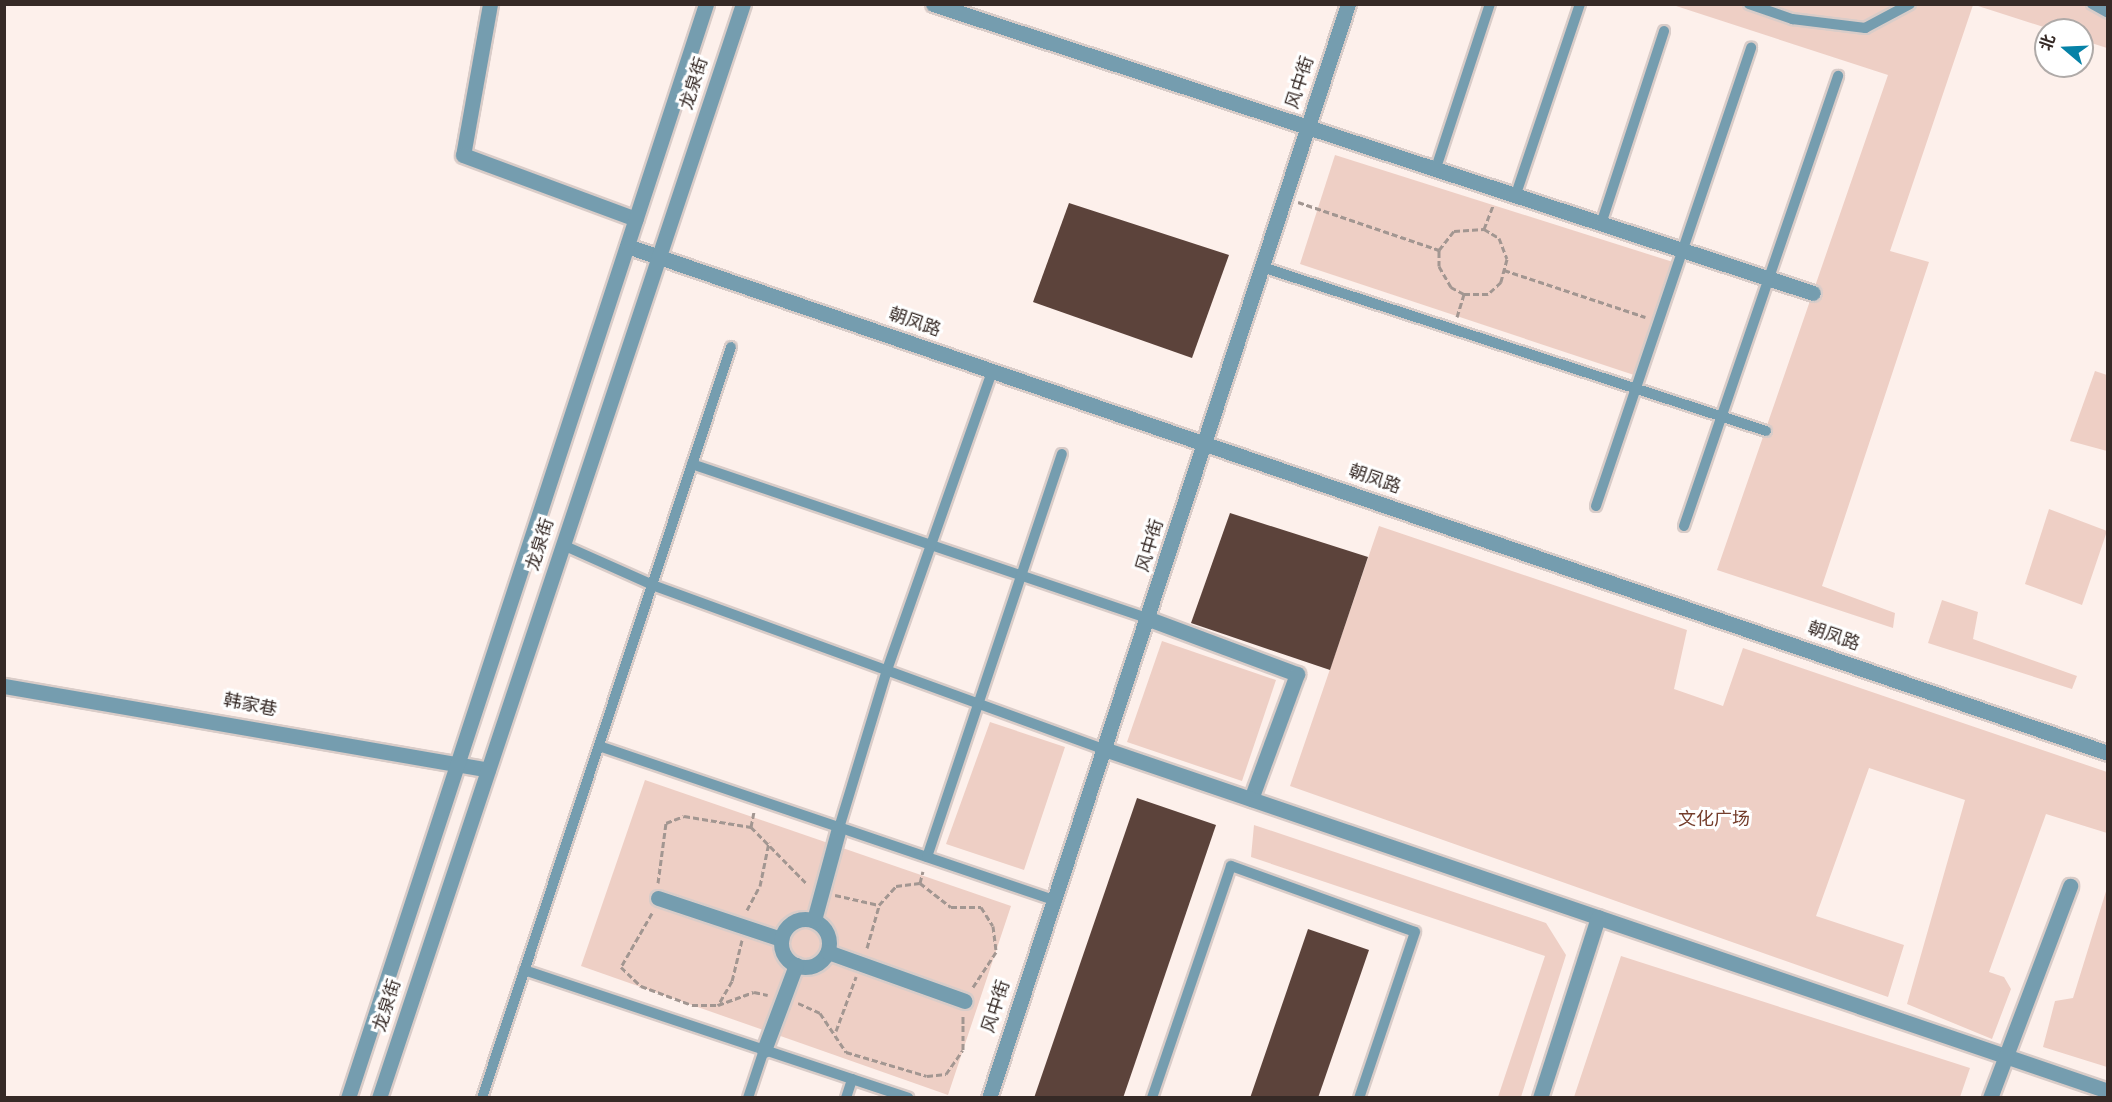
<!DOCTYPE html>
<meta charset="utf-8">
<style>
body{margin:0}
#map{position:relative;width:2112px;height:1102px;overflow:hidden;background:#fdf0eb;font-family:Overpass,"Noto Sans SC",sans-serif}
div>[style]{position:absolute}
.green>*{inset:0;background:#eecfc5}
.building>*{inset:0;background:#5c433b}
.path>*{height:3px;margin-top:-1.5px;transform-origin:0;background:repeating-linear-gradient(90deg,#a29691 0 6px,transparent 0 9px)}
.roads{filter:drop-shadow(2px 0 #d9ccc8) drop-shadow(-2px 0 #d9ccc8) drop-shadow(0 2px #d9ccc8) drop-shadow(0 -2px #d9ccc8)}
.service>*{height:10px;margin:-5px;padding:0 5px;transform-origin:5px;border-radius:5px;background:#759daf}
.pedestrian>*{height:15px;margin:-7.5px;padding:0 7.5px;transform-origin:7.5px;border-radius:7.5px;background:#759daf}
.pedestrian>.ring{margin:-7.5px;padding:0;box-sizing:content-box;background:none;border:15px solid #759daf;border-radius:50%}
.minor>*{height:15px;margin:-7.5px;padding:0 7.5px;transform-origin:7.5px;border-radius:7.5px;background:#759daf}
.tertiary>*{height:15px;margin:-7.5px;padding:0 7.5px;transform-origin:7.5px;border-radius:7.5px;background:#759daf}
span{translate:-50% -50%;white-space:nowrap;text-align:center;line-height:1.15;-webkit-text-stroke:6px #fff;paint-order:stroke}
.street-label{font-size:18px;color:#362a26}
.park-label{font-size:18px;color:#743d2b}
.frame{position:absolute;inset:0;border:6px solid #362a26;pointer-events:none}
.north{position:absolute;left:2034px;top:18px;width:60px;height:60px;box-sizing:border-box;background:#fff;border:2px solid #afaaa8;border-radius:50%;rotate:289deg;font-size:16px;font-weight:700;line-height:24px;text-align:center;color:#362a26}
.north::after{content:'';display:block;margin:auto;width:21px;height:27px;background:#0682a7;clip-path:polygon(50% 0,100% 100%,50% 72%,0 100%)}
</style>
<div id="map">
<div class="green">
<div style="clip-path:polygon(1673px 5px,1973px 5px,1890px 251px,1929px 262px,1822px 586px,1895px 613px,1893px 628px,1717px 570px,1888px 75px)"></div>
<div style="clip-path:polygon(1975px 5px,2107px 5px,2107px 48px,2082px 40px,2082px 30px,2053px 30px)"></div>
<div style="clip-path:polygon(1335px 155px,1673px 262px,1634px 375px,1300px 264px)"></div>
<div style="clip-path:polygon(2095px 371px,2107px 375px,2107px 451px,2070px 441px)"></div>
<div style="clip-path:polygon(2049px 509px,2107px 531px,2082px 605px,2025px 584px)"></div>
<div style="clip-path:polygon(1379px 526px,1687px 630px,1674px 689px,1723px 706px,1743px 648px,2107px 772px,2107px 833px,2046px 814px,1989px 972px,2004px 977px,2011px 989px,1992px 1039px,1907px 1004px,1965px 800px,1869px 768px,1816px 916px,1904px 945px,1888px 997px,1290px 786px)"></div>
<div style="clip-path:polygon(1942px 600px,1978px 612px,1973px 639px,2077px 676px,2072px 689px,1928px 643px)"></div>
<div style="clip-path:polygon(1162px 641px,1276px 680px,1242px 781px,1127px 742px)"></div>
<div style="clip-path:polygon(990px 722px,1065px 747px,1024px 870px,946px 844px)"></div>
<div style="clip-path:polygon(645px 780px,1011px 906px,948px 1095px,581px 966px)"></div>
<div style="clip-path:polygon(1254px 825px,1546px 923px,1566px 955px,1521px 1097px,1498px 1097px,1545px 956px,1251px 857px)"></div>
<div style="clip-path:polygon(2107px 888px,2107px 1067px,2043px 1047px,2055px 1001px,2073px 998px)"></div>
<div style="clip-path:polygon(1621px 956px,1970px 1068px,1960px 1097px,1574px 1097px)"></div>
</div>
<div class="building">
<div style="clip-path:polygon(1069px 203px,1229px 255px,1192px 358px,1033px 302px)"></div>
<div style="clip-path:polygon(1230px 513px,1368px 557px,1330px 670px,1191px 623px)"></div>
<div style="clip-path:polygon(1137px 798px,1216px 825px,1133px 1069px,1123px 1098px,1034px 1098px)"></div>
<div style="clip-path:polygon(1308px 929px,1369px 950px,1318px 1098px,1250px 1098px)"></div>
</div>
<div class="path">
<div style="left:1298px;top:202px;width:149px;rotate:18.8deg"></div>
<div style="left:1484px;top:229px;width:26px;rotate:-69deg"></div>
<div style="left:1504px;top:270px;width:149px;rotate:18.4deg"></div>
<div style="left:1457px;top:317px;width:24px;rotate:-73deg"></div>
<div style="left:1464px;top:294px;width:15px;rotate:-152deg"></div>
<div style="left:1451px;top:287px;width:24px;rotate:-120deg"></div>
<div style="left:1439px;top:266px;width:16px;rotate:-90deg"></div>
<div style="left:1439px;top:250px;width:24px;rotate:-52deg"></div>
<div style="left:1454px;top:231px;width:30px;rotate:-4deg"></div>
<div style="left:1484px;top:229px;width:17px;rotate:31deg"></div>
<div style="left:1499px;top:238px;width:22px;rotate:69deg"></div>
<div style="left:1507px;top:259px;width:24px;rotate:105deg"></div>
<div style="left:1501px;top:282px;width:18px;rotate:137deg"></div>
<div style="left:1488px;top:294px;width:24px;rotate:180deg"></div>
<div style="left:751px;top:827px;width:16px;rotate:-79deg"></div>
<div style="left:658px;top:883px;width:61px;rotate:-82.4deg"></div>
<div style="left:666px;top:823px;width:19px;rotate:-21deg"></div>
<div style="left:684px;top:816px;width:68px;rotate:9.3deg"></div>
<div style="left:751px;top:827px;width:80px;rotate:45.5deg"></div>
<div style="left:920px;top:883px;width:12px;rotate:-76deg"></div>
<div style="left:835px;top:895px;width:45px;rotate:12.8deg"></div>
<div style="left:879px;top:905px;width:25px;rotate:-48deg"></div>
<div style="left:896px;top:886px;width:24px;rotate:-7deg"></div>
<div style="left:920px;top:883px;width:39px;rotate:38deg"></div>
<div style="left:951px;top:907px;width:30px"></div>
<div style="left:981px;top:907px;width:22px;rotate:58deg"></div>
<div style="left:993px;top:926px;width:26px;rotate:83deg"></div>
<div style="left:996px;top:952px;width:42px;rotate:123.3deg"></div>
<div style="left:747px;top:910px;width:27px;rotate:-62deg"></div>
<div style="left:760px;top:886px;width:45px;rotate:-78.4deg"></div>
<div style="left:652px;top:913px;width:62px;rotate:119.9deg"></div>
<div style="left:621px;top:967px;width:28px;rotate:44deg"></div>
<div style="left:641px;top:986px;width:54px;rotate:20.4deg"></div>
<div style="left:692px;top:1005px;width:26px"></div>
<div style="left:742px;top:940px;width:42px;rotate:103.7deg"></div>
<div style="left:732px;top:981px;width:28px;rotate:120deg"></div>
<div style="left:718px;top:1005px;width:38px;rotate:-20deg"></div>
<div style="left:754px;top:992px;width:14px;rotate:12deg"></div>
<div style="left:867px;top:948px;width:44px;rotate:-74.1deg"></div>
<div style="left:798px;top:1003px;width:24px;rotate:24deg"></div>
<div style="left:820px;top:1013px;width:47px;rotate:56.3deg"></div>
<div style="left:846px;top:1052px;width:84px;rotate:16.5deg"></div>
<div style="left:927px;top:1076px;width:19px;rotate:-6deg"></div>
<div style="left:946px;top:1074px;width:29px;rotate:-55deg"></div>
<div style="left:963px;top:1050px;width:34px;rotate:-90deg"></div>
<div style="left:836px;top:1031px;width:58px;rotate:-69.7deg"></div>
</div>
<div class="roads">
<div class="service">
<div style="left:1749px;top:4px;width:46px;rotate:19.2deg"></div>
<div style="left:1792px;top:19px;width:74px;rotate:7deg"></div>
<div style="left:1865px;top:28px;width:51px;rotate:-28.1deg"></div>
<div style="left:2092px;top:4px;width:18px;rotate:29deg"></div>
<div style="left:1435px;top:171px;width:176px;rotate:-71.8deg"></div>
<div style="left:1515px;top:197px;width:204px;rotate:-71.4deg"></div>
<div style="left:1601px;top:224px;width:203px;rotate:-71.9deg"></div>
<div style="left:1262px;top:267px;width:530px;rotate:18.02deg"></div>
<div style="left:692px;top:464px;width:483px;rotate:18.7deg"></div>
<div style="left:1596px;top:506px;width:484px;rotate:-71.3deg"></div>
<div style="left:1684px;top:526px;width:476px;rotate:-71.1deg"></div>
<div style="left:563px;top:545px;width:101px;rotate:24deg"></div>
<div style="left:655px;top:586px;width:478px;rotate:20deg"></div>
<div style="left:599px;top:746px;width:480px;rotate:18.7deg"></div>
<div style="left:839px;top:828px;width:168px;rotate:-73.1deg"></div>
<div style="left:888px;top:667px;width:314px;rotate:-70.6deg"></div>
<div style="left:927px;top:857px;width:425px;rotate:-71.5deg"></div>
<div style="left:524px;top:970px;width:405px;rotate:18.4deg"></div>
<div style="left:482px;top:1098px;width:791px;rotate:-71.66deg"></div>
<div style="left:748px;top:1098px;width:51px;rotate:-71.6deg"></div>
<div style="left:846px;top:1098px;width:20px;rotate:-72deg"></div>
<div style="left:1152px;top:1098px;width:245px;rotate:-71.2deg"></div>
<div style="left:1231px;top:866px;width:195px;rotate:19.7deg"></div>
<div style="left:1415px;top:932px;width:175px;rotate:108.6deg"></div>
</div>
<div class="pedestrian">
<div style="left:658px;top:898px;width:130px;rotate:18.4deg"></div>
<div class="ring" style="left:781px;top:919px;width:33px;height:33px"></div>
<div style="left:814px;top:920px;width:95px;rotate:-74.8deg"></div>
<div style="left:828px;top:952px;width:145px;rotate:19.7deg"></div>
<div style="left:764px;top:1050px;width:91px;rotate:-69.4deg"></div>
</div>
<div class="minor">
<div style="left:490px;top:4px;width:153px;rotate:100.1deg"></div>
<div style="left:463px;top:155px;width:184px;rotate:20.3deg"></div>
<div style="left:933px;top:4px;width:926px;rotate:18.18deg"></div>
<div style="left:1149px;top:619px;width:158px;rotate:20.4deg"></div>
<div style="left:1297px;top:674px;width:133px;rotate:110.2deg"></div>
<div style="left:4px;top:686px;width:491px;rotate:9.8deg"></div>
<div style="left:1104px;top:749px;width:1061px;rotate:18.81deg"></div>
<div style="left:1540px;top:1098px;width:190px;rotate:-72.2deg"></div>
<div style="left:1990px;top:1098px;width:227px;rotate:-69.3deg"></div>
</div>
<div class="tertiary">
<div style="left:627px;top:246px;width:1565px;rotate:18.9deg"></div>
<div style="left:348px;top:1098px;width:1151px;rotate:-71.88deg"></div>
<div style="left:379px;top:1098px;width:1153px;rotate:-71.6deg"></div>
<div style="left:989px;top:1098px;width:1151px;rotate:-71.83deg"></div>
</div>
</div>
<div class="street-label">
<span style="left:1302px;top:83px;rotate:-72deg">风中街</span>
<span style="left:696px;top:84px;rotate:-72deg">龙泉街</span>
<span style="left:914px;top:324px;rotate:19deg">朝凤路</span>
<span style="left:1374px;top:481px;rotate:19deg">朝凤路</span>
<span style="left:542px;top:545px;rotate:-72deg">龙泉街</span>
<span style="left:1152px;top:546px;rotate:-73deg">风中街</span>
<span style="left:1833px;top:638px;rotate:19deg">朝凤路</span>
<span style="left:250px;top:707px;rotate:11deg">韩家巷</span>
<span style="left:389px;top:1006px;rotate:-72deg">龙泉街</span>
<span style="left:998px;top:1007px;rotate:-72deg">风中街</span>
</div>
<div class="park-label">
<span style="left:1714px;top:821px">文化广场</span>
</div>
<div class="frame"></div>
<div class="north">北</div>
</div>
